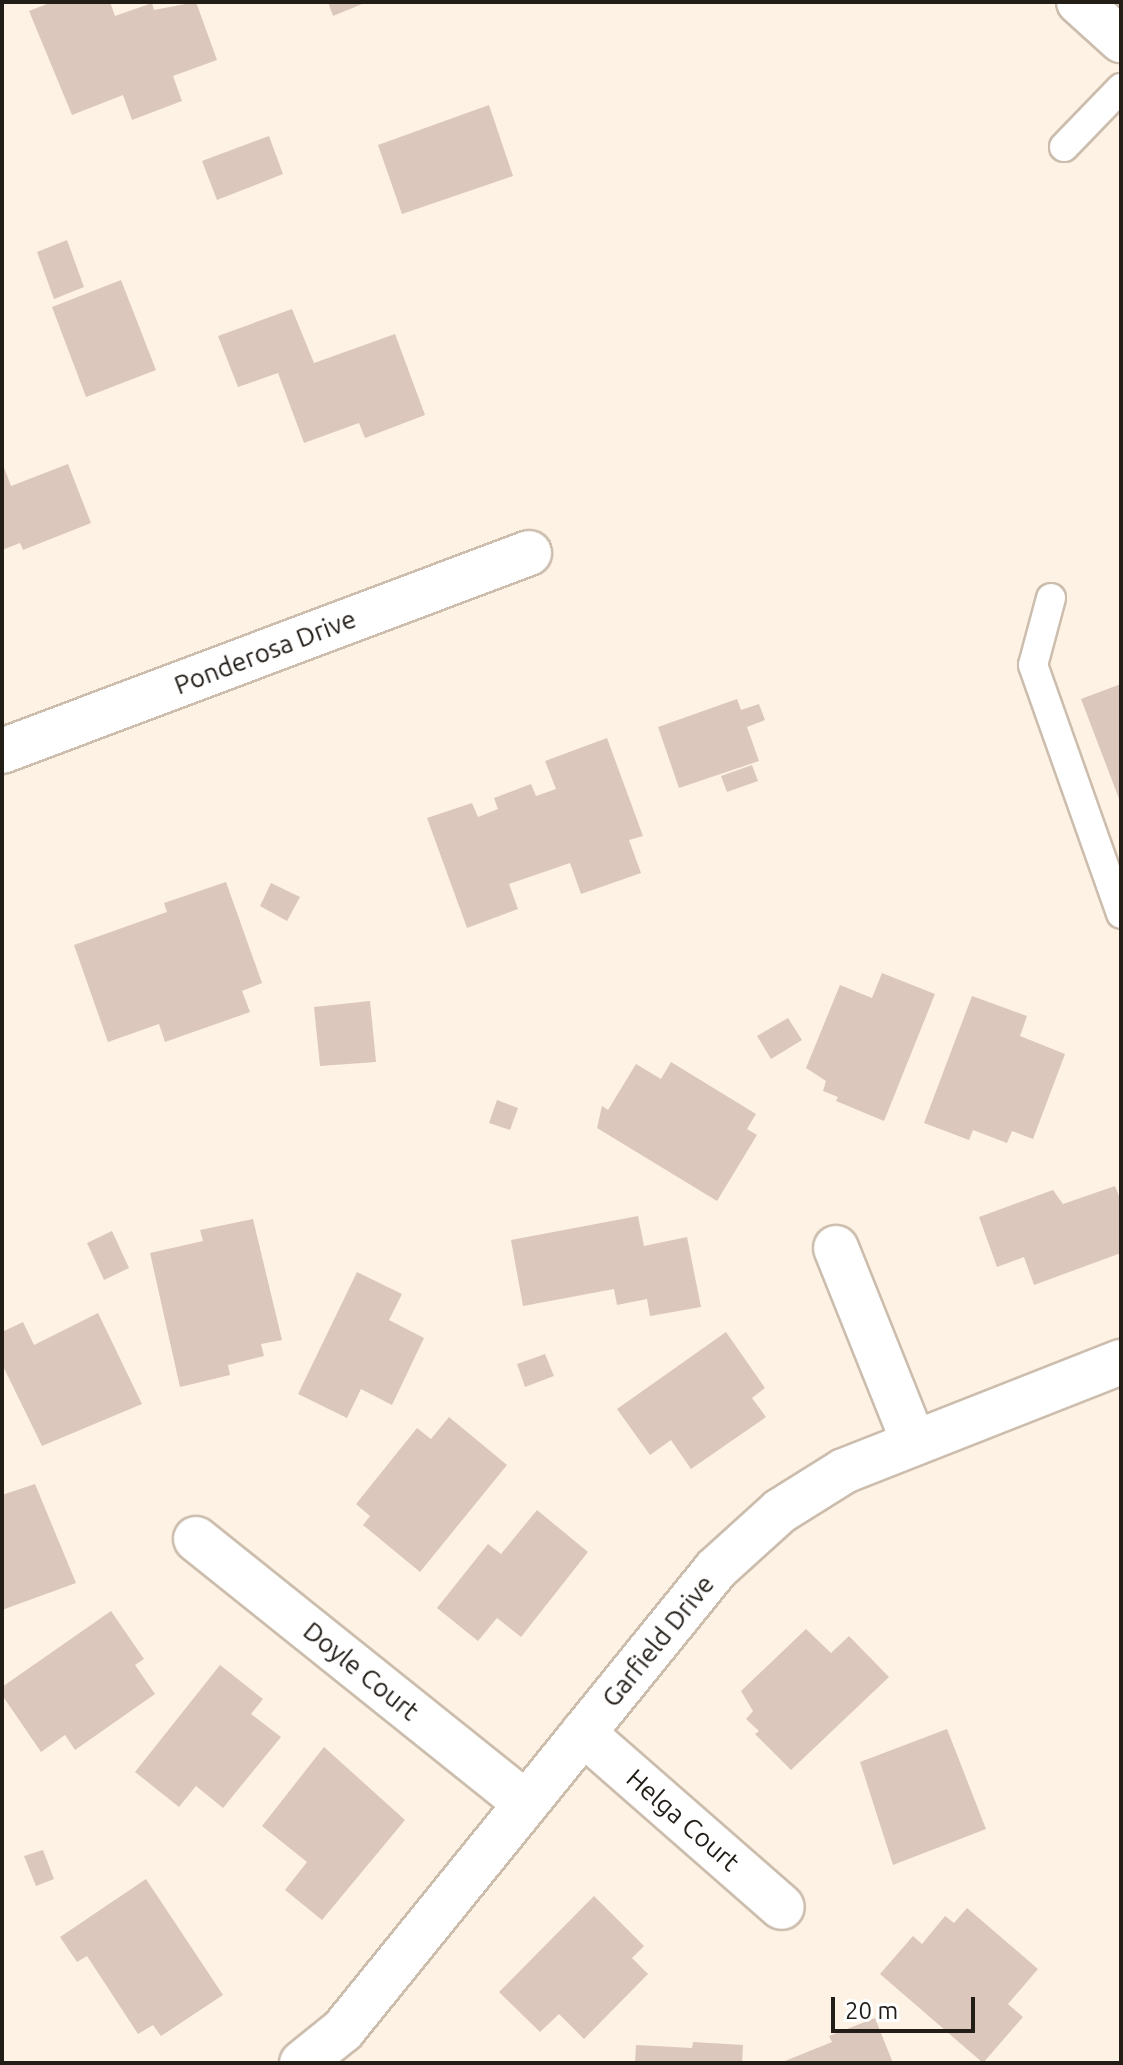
<!DOCTYPE html>
<style>
body{margin:0}
#map{position:relative;width:1123px;height:2065px;overflow:hidden;background:#fef2e4;font-family:Ubuntu,sans-serif}
div>[style]{position:absolute}
.building>*{inset:0;background:#dcc7bc}
.roads{filter:drop-shadow(2px 0 #ccbdad) drop-shadow(-2px 0 #ccbdad) drop-shadow(0 2px #ccbdad) drop-shadow(0 -2px #ccbdad)}
.lane>*{height:28px;margin:-14px;padding:0 14px;transform-origin:14px;border-radius:14px;background:#fff}
.street>*{height:44px;margin:-22px;padding:0 22px;transform-origin:22px;border-radius:22px;background:#fff}
.secondary>*{height:44px;margin:-22px;padding:0 22px;transform-origin:22px;border-radius:22px;background:#fff}
span{translate:-50% -50%;white-space:nowrap;text-align:center;line-height:1.15;-webkit-text-stroke:6px #fff;paint-order:stroke}
.street-label{font-size:26px;color:#231d17}
.frame{position:absolute;inset:0;border:4px solid #231d17;pointer-events:none}
.scale{position:absolute;left:831px;top:1997px;width:144px;height:36px;box-sizing:border-box;border:4px solid #231d17;border-top:0;padding-left:10px;font-size:24px;line-height:28px;white-space:nowrap;color:#231d17;-webkit-text-stroke:6px #fff;paint-order:stroke}
</style>
<div id="map">
<div class="building">
<div style="clip-path:polygon(52px 2px,110px 2px,115px 16px,152px 3px,154px 10px,196px 2px,217px 60px,173px 76px,182px 101px,132px 120px,123px 95px,72px 115px,29px 11px)"></div>
<div style="clip-path:polygon(328px 2px,367px 2px,333px 16px)"></div>
<div style="clip-path:polygon(489px 105px,513px 176px,402px 214px,378px 145px)"></div>
<div style="clip-path:polygon(269px 136px,283px 174px,217px 200px,202px 161px)"></div>
<div style="clip-path:polygon(67px 240px,84px 287px,54px 299px,37px 252px)"></div>
<div style="clip-path:polygon(121px 280px,156px 370px,86px 397px,52px 307px)"></div>
<div style="clip-path:polygon(292px 309px,314px 363px,395px 334px,425px 415px,365px 438px,359px 423px,304px 443px,278px 373px,238px 387px,218px 336px)"></div>
<div style="clip-path:polygon(2px 462px,11px 486px,68px 464px,91px 523px,23px 550px,20px 543px,2px 550px)"></div>
<div style="clip-path:polygon(1121px 684px,1121px 804px,1081px 699px)"></div>
<div style="clip-path:polygon(737px 699px,741px 710px,759px 704px,765px 720px,747px 727px,759px 761px,679px 788px,658px 727px)"></div>
<div style="clip-path:polygon(607px 738px,643px 836px,629px 840px,641px 873px,581px 894px,570px 863px,509px 884px,518px 909px,467px 928px,427px 818px,472px 803px,478px 817px,498px 809px,494px 798px,531px 784px,536px 796px,556px 789px,545px 761px)"></div>
<div style="clip-path:polygon(752px 765px,758px 781px,727px 792px,721px 776px)"></div>
<div style="clip-path:polygon(226px 882px,262px 983px,242px 991px,250px 1012px,165px 1042px,159px 1024px,108px 1042px,74px 945px,167px 912px,164px 903px)"></div>
<div style="clip-path:polygon(271px 883px,300px 897px,287px 921px,260px 906px)"></div>
<div style="clip-path:polygon(882px 973px,935px 994px,884px 1121px,836px 1101px,838px 1097px,823px 1091px,826px 1081px,806px 1068px,840px 985px,872px 998px)"></div>
<div style="clip-path:polygon(972px 996px,1027px 1016px,1020px 1036px,1065px 1054px,1033px 1139px,1012px 1131px,1007px 1143px,973px 1130px,969px 1140px,924px 1123px)"></div>
<div style="clip-path:polygon(370px 1001px,376px 1062px,320px 1066px,314px 1007px)"></div>
<div style="clip-path:polygon(788px 1018px,802px 1040px,771px 1059px,757px 1036px)"></div>
<div style="clip-path:polygon(671px 1062px,756px 1114px,747px 1129px,757px 1135px,717px 1201px,597px 1128px,602px 1106px,608px 1110px,636px 1064px,661px 1079px)"></div>
<div style="clip-path:polygon(497px 1100px,518px 1108px,510px 1130px,489px 1123px)"></div>
<div style="clip-path:polygon(1115px 1186px,1121px 1201px,1121px 1253px,1034px 1285px,1024px 1257px,997px 1267px,979px 1217px,1053px 1190px,1063px 1204px)"></div>
<div style="clip-path:polygon(638px 1216px,644px 1246px,687px 1237px,701px 1307px,650px 1316px,647px 1299px,617px 1305px,614px 1289px,523px 1306px,511px 1240px)"></div>
<div style="clip-path:polygon(253px 1219px,282px 1340px,261px 1344px,264px 1356px,228px 1365px,230px 1375px,180px 1387px,150px 1253px,203px 1241px,200px 1230px)"></div>
<div style="clip-path:polygon(112px 1231px,129px 1268px,104px 1280px,87px 1243px)"></div>
<div style="clip-path:polygon(357px 1272px,402px 1294px,389px 1320px,424px 1338px,392px 1405px,361px 1389px,347px 1418px,298px 1394px)"></div>
<div style="clip-path:polygon(98px 1313px,142px 1404px,42px 1446px,2px 1364px,2px 1332px,23px 1322px,34px 1345px)"></div>
<div style="clip-path:polygon(726px 1332px,765px 1388px,752px 1398px,766px 1417px,691px 1469px,671px 1440px,650px 1455px,617px 1409px)"></div>
<div style="clip-path:polygon(545px 1354px,554px 1376px,525px 1387px,517px 1364px)"></div>
<div style="clip-path:polygon(449px 1417px,507px 1465px,420px 1572px,363px 1525px,370px 1516px,356px 1504px,417px 1428px,431px 1439px)"></div>
<div style="clip-path:polygon(35px 1484px,76px 1583px,2px 1610px,2px 1495px)"></div>
<div style="clip-path:polygon(537px 1510px,588px 1552px,521px 1637px,497px 1618px,478px 1641px,437px 1608px,488px 1544px,501px 1554px)"></div>
<div style="clip-path:polygon(111px 1611px,144px 1659px,135px 1665px,155px 1694px,75px 1750px,65px 1735px,41px 1752px,2px 1695px,2px 1687px)"></div>
<div style="clip-path:polygon(806px 1629px,831px 1653px,849px 1636px,889px 1677px,791px 1770px,755px 1734px,759px 1731px,746px 1719px,753px 1711px,741px 1691px)"></div>
<div style="clip-path:polygon(220px 1665px,263px 1699px,251px 1714px,281px 1737px,223px 1808px,196px 1786px,179px 1807px,135px 1772px)"></div>
<div style="clip-path:polygon(947px 1729px,986px 1829px,893px 1865px,860px 1762px)"></div>
<div style="clip-path:polygon(324px 1747px,405px 1820px,322px 1920px,285px 1890px,307px 1862px,262px 1826px)"></div>
<div style="clip-path:polygon(43px 1850px,54px 1879px,36px 1886px,24px 1856px)"></div>
<div style="clip-path:polygon(146px 1879px,223px 1995px,161px 2036px,153px 2025px,138px 2034px,87px 1956px,77px 1962px,60px 1937px)"></div>
<div style="clip-path:polygon(594px 1896px,644px 1946px,632px 1958px,648px 1974px,584px 2039px,559px 2014px,540px 2032px,499px 1992px)"></div>
<div style="clip-path:polygon(967px 1908px,1038px 1969px,1008px 2004px,1023px 2017px,983px 2063px,880px 1974px,913px 1936px,922px 1944px,945px 1916px,954px 1923px)"></div>
<div style="clip-path:polygon(875px 2018px,893px 2063px,780px 2063px,832px 2042px,829px 2036px)"></div>
<div style="clip-path:polygon(693px 2042px,743px 2045px,742px 2063px,635px 2063px,636px 2045px,692px 2048px)"></div>
</div>
<div class="roads">
<div class="lane">
<div style="left:1064px;top:147px;width:82px;rotate:-46deg"></div>
<div style="left:1051px;top:598px;width:69px;rotate:105deg"></div>
<div style="left:1033px;top:665px;width:264px;rotate:70.5deg"></div>
</div>
<div class="street">
<div style="left:2px;top:751px;width:563px;rotate:-20.59deg"></div>
<div style="left:836px;top:1248px;width:210px;rotate:68.2deg"></div>
<div style="left:196px;top:1539px;width:423px;rotate:38.7deg"></div>
<div style="left:583px;top:1733px;width:264px;rotate:41.2deg"></div>
<div style="left:302px;top:2063px;width:53px;rotate:-38.8deg"></div>
<div style="left:343px;top:2030px;width:593px;rotate:-51.02deg"></div>
<div style="left:716px;top:1569px;width:86px;rotate:-42.2deg"></div>
<div style="left:780px;top:1511px;width:75px;rotate:-32deg"></div>
<div style="left:844px;top:1471px;width:298px;rotate:-21.5deg"></div>
</div>
<div class="secondary">
<div style="left:1079px;top:2px;width:57px;rotate:42.1deg"></div>
</div>
</div>
<div class="street-label">
<span style="left:265px;top:652px;rotate:-21deg">Ponderosa Drive</span>
<span style="left:658px;top:1641px;rotate:-51deg">Garfield Drive</span>
<span style="left:361px;top:1671px;rotate:39deg">Doyle Court</span>
<span style="left:683px;top:1820px;rotate:41deg">Helga Court</span>
</div>
<div class="frame"></div>
<div class="scale">20 m</div>
</div>
